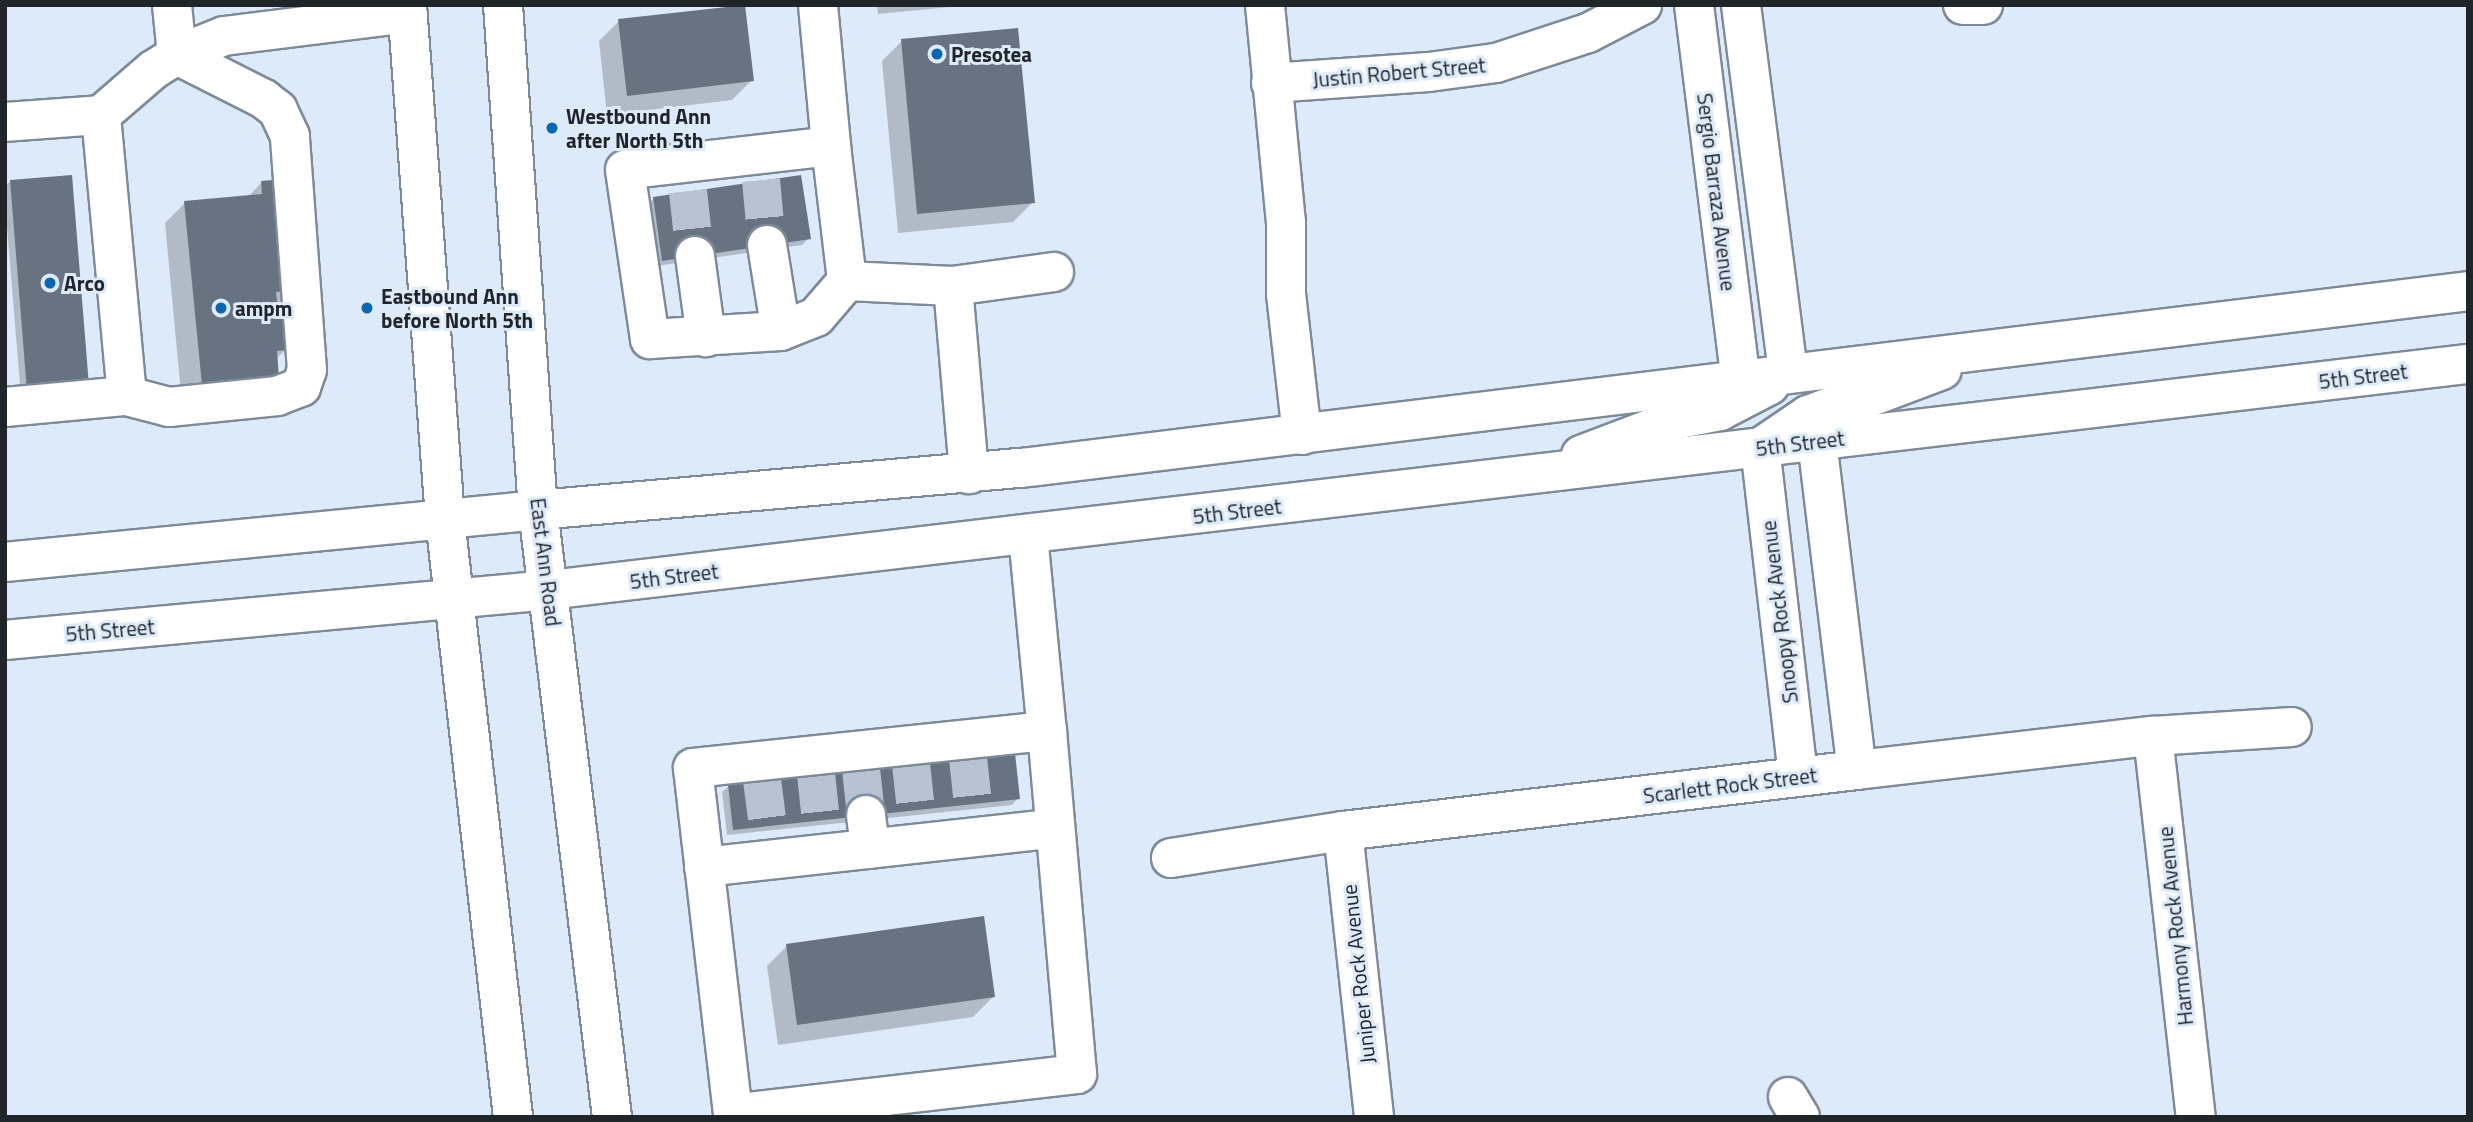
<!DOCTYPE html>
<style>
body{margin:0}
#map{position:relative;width:2473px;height:1122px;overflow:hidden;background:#ddeaf9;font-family:"Titillium Web",sans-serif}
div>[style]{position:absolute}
.shadow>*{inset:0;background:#0003}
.building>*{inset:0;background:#687381}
.minor-tunnel>*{height:38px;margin-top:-19px;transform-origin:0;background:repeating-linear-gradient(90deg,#b7c3d0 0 38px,transparent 0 57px)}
.roads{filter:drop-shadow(2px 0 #7e8a98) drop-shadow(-2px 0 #7e8a98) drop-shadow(0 2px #7e8a98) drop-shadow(0 -2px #7e8a98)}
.minor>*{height:38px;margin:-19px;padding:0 19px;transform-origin:19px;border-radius:19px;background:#fff}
.major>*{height:38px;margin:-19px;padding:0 19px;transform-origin:19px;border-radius:19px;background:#fff}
.dots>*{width:19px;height:19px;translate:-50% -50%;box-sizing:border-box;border:4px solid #ddeaf9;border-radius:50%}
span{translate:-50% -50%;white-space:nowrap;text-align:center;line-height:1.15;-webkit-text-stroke:6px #ddeaf9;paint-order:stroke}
.poi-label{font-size:21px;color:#20252a;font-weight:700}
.left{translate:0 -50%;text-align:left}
.street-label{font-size:21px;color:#20252a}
.frame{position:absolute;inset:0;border:7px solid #20252a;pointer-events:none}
</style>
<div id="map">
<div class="shadow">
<div style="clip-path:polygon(877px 5px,970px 5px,878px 14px)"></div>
<div style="clip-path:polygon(619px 21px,752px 80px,732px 100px,607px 115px,599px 41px)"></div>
<div style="clip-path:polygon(902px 41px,1033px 202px,1013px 222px,898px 233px,882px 61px)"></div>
<div style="clip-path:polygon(11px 181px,88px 386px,21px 397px,5px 203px,5px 186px)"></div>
<div style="clip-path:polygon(261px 183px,295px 308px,276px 310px,286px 349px,275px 360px,182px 404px,165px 223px,185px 203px,248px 197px)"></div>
<div style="clip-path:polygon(654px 198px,809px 238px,802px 245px,656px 266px,647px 205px)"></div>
<div style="clip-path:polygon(729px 786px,1018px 798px,1012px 805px,727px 835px,722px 792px)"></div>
<div style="clip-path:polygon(787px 946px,993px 997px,973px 1017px,778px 1045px,767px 966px)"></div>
</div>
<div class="building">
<div style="clip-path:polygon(745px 5px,754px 81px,627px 96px,618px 19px)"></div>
<div style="clip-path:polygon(1018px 28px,1035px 203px,917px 214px,901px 39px)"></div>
<div style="clip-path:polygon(72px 175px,89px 386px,27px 391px,10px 180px)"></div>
<div style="clip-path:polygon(801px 175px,811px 239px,662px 261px,653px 197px)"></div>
<div style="clip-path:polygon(307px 177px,317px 288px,276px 292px,279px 319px,286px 318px,288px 350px,277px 351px,279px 378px,202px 385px,184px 201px,262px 194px,261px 181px)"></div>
<div style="clip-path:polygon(1015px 753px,1020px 799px,733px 830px,728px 784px)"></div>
<div style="clip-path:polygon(984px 916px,995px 997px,797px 1025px,786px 944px)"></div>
</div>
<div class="minor-tunnel">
<div style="left:761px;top:180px;width:65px;rotate:84.7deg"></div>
<div style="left:688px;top:191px;width:65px;rotate:83.9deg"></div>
<div style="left:968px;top:758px;width:46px;rotate:83.8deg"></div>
<div style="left:911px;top:764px;width:46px;rotate:83.8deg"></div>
<div style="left:861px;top:769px;width:46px;rotate:83.8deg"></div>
<div style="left:816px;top:774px;width:47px;rotate:83.9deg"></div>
<div style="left:762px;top:780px;width:46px;rotate:82.6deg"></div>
</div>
<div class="roads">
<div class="minor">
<div style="left:818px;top:5px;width:142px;rotate:84.7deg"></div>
<div style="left:831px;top:146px;width:207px;rotate:173.4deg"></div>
<div style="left:625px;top:170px;width:171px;rotate:81.6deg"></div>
<div style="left:650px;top:339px;width:131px;rotate:-3.5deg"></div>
<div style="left:781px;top:331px;width:38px;rotate:-22deg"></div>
<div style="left:816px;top:317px;width:48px;rotate:-49.3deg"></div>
<div style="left:847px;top:281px;width:106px;rotate:2.7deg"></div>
<div style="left:953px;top:286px;width:189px;rotate:85.1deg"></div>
<div style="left:1265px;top:5px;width:218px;rotate:84.5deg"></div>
<div style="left:1286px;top:222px;width:72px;rotate:90deg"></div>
<div style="left:1286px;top:294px;width:142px;rotate:83.5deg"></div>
<div style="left:1694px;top:5px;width:378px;rotate:82.9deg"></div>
<div style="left:1741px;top:5px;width:372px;rotate:82.7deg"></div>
<div style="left:1963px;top:5px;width:20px"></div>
<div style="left:1271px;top:83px;width:158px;rotate:-4deg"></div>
<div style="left:1429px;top:72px;width:68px;rotate:-7.7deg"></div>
<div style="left:1496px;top:63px;width:97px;rotate:-18.1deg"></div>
<div style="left:1588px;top:33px;width:61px;rotate:-27.4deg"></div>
<div style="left:5px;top:122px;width:96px;rotate:-4.2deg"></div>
<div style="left:831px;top:146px;width:136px;rotate:83.2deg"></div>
<div style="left:767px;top:245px;width:87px;rotate:80.8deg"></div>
<div style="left:695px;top:256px;width:82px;rotate:82.3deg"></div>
<div style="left:953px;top:286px;width:102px;rotate:-7.9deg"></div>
<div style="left:127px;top:396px;width:43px;rotate:14.7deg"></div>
<div style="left:169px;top:407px;width:109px;rotate:-5.8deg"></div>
<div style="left:277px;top:396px;width:26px;rotate:-21deg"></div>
<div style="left:301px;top:387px;width:18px;rotate:-71deg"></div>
<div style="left:307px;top:370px;width:235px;rotate:-94.2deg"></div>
<div style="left:290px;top:136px;width:29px;rotate:-115deg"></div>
<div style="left:278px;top:110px;width:18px;rotate:-142deg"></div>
<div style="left:264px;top:99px;width:97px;rotate:-153.2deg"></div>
<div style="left:177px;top:55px;width:50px;rotate:-95.7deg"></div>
<div style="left:5px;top:407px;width:122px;rotate:-5.2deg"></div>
<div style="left:127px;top:396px;width:282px;rotate:-95.3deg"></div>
<div style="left:101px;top:115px;width:69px;rotate:-40.9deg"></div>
<div style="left:153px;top:70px;width:28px;rotate:-32deg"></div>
<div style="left:177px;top:55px;width:51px;rotate:-22deg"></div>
<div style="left:224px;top:36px;width:185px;rotate:-7.1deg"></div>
<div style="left:1817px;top:441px;width:331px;rotate:83.1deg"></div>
<div style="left:1760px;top:447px;width:332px;rotate:83.4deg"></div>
<div style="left:1028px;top:535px;width:197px;rotate:84.5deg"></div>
<div style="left:1047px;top:731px;width:344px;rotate:85deg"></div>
<div style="left:1077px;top:1074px;width:346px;rotate:173.4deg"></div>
<div style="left:733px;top:1114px;width:348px;rotate:-96.6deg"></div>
<div style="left:693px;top:768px;width:356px;rotate:-6deg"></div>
<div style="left:2153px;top:736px;width:383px;rotate:83.6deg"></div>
<div style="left:866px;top:815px;width:34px;rotate:83deg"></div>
<div style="left:1343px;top:831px;width:288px;rotate:83.8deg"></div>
<div style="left:1171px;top:858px;width:174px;rotate:-8.9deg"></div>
<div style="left:1343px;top:831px;width:518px;rotate:-6.77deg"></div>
<div style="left:1857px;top:770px;width:298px;rotate:-6.6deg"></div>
<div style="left:2153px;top:736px;width:139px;rotate:-3.7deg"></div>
<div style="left:704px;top:867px;width:353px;rotate:-6.3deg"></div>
<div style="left:1788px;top:1097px;width:23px;rotate:59deg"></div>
</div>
<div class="major">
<div style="left:407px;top:5px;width:515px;rotate:85.77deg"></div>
<div style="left:445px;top:519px;width:602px;rotate:83.51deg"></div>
<div style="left:503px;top:5px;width:506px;rotate:86.04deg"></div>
<div style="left:538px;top:510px;width:611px;rotate:83.05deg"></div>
<div style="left:1764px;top:445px;width:53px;rotate:-34.3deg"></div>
<div style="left:1808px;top:415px;width:40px;rotate:-20.2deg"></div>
<div style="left:1846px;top:401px;width:19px;rotate:-6deg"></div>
<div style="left:1865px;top:399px;width:82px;rotate:-20.6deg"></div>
<div style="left:1581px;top:455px;width:98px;rotate:-20.8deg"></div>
<div style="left:1673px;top:420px;width:48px;rotate:-10.8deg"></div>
<div style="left:1720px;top:411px;width:56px;rotate:-27.5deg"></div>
<div style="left:5px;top:562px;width:536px;rotate:-5.57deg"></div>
<div style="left:538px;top:510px;width:485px;rotate:-5deg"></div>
<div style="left:1021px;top:468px;width:1458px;rotate:-6.97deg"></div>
<div style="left:5px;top:640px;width:546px;rotate:-5.25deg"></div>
<div style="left:549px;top:590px;width:1932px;rotate:-6.72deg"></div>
</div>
</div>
<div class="dots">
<div style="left:937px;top:54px;background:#0a65b2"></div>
<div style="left:552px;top:128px;background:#0a65b2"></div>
<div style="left:50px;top:283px;background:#0a65b2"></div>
<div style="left:221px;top:308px;background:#0a65b2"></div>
<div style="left:367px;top:308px;background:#0a65b2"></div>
</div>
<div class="poi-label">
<span class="left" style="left:951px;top:54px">Presotea</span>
<span class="left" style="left:566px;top:128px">Westbound Ann<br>after North 5th</span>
<span class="left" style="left:64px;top:283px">Arco</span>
<span class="left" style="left:381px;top:308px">Eastbound Ann<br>before North 5th</span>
<span class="left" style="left:235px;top:308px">ampm</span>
</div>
<div class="street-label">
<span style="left:1399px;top:72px;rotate:-5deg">Justin Robert Street</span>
<span style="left:1717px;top:192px;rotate:83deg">Sergio Barraza Avenue</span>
<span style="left:2363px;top:376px;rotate:-7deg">5th Street</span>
<span style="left:1800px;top:443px;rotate:-7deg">5th Street</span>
<span style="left:1237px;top:511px;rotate:-7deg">5th Street</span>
<span style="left:546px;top:562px;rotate:83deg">East Ann Road</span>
<span style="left:674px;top:576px;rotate:-7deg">5th Street</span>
<span style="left:1779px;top:612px;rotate:-97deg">Snoopy Rock Avenue</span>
<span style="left:110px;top:630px;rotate:-5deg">5th Street</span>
<span style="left:1730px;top:785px;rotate:-7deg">Scarlett Rock Street</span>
<span style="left:2175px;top:926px;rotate:-96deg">Harmony Rock Avenue</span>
<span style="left:1358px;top:974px;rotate:-96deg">Juniper Rock Avenue</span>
</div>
<div class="frame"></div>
</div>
